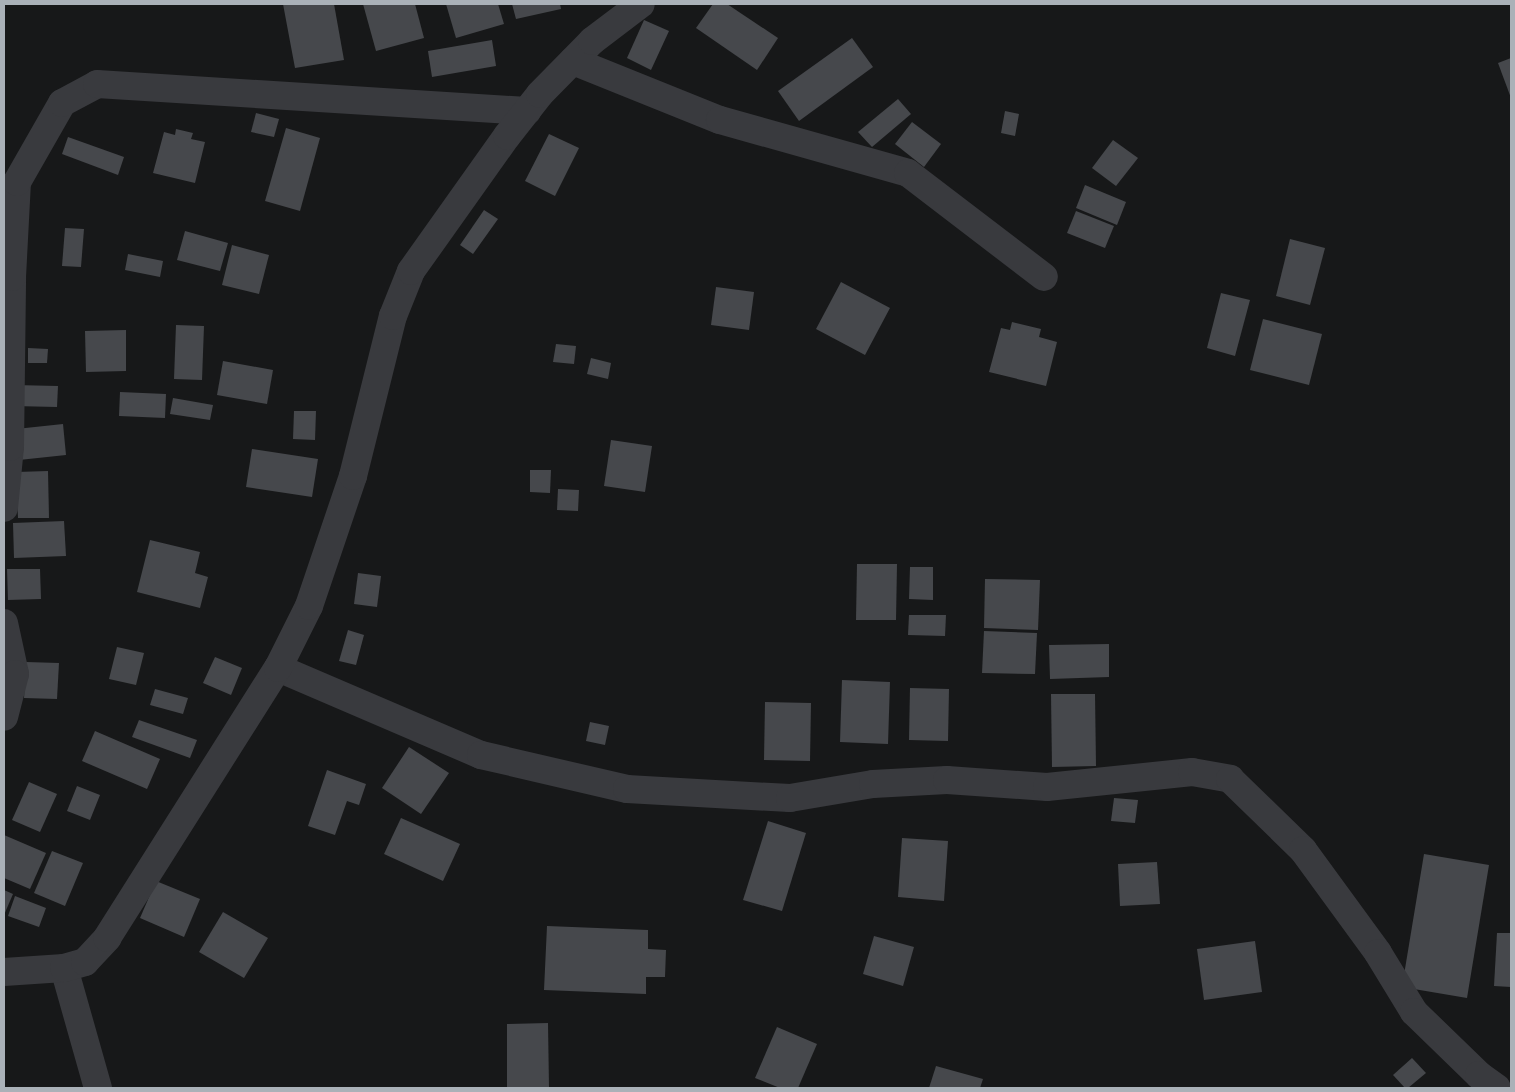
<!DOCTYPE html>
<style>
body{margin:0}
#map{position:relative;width:1515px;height:1092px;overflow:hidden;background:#171819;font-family:"Exo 2",sans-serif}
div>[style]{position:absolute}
.building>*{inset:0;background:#46484c}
.street>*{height:28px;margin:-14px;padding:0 14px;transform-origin:14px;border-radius:14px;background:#393a3e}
span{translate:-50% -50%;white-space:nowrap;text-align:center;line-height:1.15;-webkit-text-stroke:4.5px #121314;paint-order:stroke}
.frame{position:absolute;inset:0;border:5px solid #aab1b8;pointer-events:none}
</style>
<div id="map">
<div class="building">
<div style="clip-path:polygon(283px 4px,334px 4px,344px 60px,295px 68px)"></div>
<div style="clip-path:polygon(363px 4px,415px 4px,424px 38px,376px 51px)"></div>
<div style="clip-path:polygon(446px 4px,498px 4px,504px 24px,456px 38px)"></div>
<div style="clip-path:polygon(512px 4px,560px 4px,561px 9px,516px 19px)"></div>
<div style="clip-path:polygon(713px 4px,727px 4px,778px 38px,757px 70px,696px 28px)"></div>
<div style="clip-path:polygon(644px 20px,669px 31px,651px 70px,627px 58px)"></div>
<div style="clip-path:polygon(852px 38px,873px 67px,799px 121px,778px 91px)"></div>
<div style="clip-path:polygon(492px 40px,496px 66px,432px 77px,428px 51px)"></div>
<div style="clip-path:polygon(1511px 58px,1511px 98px,1498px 63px)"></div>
<div style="clip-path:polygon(898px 99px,911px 114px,872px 147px,858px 132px)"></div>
<div style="clip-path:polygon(1005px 111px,1019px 114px,1015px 136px,1001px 133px)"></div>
<div style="clip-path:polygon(256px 113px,279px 119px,274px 137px,251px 132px)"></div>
<div style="clip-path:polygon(912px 122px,941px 144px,924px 167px,895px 144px)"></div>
<div style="clip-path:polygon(286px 128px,320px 138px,300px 211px,265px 201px)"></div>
<div style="clip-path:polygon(176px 129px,193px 133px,191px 139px,205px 142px,195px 183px,153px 173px,164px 132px,175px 135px)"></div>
<div style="clip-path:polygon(549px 134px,579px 148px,555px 196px,525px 181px)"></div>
<div style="clip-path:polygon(68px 137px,124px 157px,118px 175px,62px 154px)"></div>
<div style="clip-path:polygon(1113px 140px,1138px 158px,1116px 186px,1092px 168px)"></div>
<div style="clip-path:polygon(1085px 185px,1126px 202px,1117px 225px,1076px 208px)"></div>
<div style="clip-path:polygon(484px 210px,498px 219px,473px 254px,460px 245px)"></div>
<div style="clip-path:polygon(1076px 211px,1114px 226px,1105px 248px,1067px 233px)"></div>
<div style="clip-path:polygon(65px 228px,84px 229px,81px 267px,62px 266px)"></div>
<div style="clip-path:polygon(185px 231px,228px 243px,220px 271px,177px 260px)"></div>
<div style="clip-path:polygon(1290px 239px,1325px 248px,1310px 305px,1276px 296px)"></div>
<div style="clip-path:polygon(232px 245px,269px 255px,259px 294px,222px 285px)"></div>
<div style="clip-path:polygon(128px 254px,163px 261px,160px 277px,125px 270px)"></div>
<div style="clip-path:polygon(841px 282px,890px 308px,865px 355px,816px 329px)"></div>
<div style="clip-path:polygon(716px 287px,754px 292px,749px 330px,711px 325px)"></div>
<div style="clip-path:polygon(1221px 293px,1250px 300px,1235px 356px,1207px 348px)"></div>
<div style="clip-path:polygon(1263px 319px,1322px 334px,1309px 385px,1250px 370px)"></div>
<div style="clip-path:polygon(1012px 322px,1041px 329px,1039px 337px,1057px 342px,1046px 386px,989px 372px,1001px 328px,1010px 330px)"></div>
<div style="clip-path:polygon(176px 325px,204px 326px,202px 380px,174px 379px)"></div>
<div style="clip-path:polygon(126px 330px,126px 371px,86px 372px,85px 331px)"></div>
<div style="clip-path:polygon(556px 344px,576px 346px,574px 364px,553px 362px)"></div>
<div style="clip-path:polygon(28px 348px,48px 349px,47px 363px,28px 363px)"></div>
<div style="clip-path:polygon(591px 358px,611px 363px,608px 379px,587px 374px)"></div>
<div style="clip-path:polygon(223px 361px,273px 370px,267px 404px,217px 395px)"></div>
<div style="clip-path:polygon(14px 385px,58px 386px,57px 407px,13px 406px)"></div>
<div style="clip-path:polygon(120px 392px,166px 394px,165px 418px,119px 416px)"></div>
<div style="clip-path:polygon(173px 398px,213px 405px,210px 420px,170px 414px)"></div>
<div style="clip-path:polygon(294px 411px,316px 411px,315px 440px,293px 439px)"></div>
<div style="clip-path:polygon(63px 424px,66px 455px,19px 460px,16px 429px)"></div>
<div style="clip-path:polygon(611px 440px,652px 446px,645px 492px,604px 486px)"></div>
<div style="clip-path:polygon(252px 449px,318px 459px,312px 497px,246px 487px)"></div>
<div style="clip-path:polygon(530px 470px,551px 470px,550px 493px,530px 492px)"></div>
<div style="clip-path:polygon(48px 471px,49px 518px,18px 518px,16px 472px)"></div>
<div style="clip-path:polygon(558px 489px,579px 490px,578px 511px,557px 510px)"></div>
<div style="clip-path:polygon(64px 521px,66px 556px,14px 558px,13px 523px)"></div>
<div style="clip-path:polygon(150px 540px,200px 552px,195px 573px,208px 577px,200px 608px,137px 592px)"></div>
<div style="clip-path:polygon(857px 564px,897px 564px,896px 620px,856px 620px)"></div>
<div style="clip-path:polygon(910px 567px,933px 567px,933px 600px,909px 599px)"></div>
<div style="clip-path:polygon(7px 569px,40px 569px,41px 599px,8px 600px)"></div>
<div style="clip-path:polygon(358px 573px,381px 576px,377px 607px,354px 604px)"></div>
<div style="clip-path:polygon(985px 579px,1040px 580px,1038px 630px,984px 628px)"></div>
<div style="clip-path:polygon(909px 615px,946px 615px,945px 636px,908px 635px)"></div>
<div style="clip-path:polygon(348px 630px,364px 635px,356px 665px,339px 661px)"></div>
<div style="clip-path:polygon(984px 631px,1037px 633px,1035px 674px,982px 673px)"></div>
<div style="clip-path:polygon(1109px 644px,1109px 677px,1050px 679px,1049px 645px)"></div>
<div style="clip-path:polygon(117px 647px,144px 653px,136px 685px,109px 679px)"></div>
<div style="clip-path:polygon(215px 657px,242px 668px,231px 695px,203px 683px)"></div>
<div style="clip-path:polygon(26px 662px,59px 663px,57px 699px,24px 698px)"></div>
<div style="clip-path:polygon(842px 680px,890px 682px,888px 744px,840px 742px)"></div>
<div style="clip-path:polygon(910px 688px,949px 689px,948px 741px,909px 740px)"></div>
<div style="clip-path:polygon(155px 689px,188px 698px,183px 714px,150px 705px)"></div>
<div style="clip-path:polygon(1051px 694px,1095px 694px,1096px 766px,1052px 767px)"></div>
<div style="clip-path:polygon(765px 702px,811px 703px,810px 761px,764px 760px)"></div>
<div style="clip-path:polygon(139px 720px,197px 740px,190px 758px,132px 737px)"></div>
<div style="clip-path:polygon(590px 722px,609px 726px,605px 745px,586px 741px)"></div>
<div style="clip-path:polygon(95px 731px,160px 759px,147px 789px,82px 761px)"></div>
<div style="clip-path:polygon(409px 747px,449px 773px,421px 814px,382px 788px)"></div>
<div style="clip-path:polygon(327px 770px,366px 784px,359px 805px,347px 801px,335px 835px,308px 826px)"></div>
<div style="clip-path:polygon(29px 782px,57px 794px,40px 832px,12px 820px)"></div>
<div style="clip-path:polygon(77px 786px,100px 795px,90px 820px,67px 811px)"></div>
<div style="clip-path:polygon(1114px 798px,1138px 800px,1135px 823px,1111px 821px)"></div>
<div style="clip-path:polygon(401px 818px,460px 844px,443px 881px,384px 854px)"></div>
<div style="clip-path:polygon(768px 821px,806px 833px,782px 911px,743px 900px)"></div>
<div style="clip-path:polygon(4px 835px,46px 853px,30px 889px,4px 878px)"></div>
<div style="clip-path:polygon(902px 838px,948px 841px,944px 901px,898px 897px)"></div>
<div style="clip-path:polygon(52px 851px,83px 863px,65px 906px,34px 893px)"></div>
<div style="clip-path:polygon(1424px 854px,1489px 865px,1467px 998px,1402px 987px)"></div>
<div style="clip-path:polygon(1157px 862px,1160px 904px,1120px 906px,1118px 864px)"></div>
<div style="clip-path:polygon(156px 881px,200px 899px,184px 937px,140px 918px)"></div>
<div style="clip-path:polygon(4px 890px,13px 894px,4px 915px)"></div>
<div style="clip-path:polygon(15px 896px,46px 908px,39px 927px,8px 916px)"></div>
<div style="clip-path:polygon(223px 912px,268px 938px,244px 978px,199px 952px)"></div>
<div style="clip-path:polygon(547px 926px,648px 930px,648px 949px,666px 950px,665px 977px,646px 977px,646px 994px,544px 990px)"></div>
<div style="clip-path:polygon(1497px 933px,1511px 933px,1511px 987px,1494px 986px)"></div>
<div style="clip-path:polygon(874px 936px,914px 947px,903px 986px,863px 974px)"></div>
<div style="clip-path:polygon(1255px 941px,1262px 992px,1204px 1000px,1197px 949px)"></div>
<div style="clip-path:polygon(548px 1023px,549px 1088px,507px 1088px,507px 1024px)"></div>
<div style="clip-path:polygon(777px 1027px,817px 1044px,798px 1088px,780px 1088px,755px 1078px)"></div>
<div style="clip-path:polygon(1412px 1058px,1426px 1073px,1408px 1088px,1405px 1088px,1393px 1075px)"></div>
<div style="clip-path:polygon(936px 1066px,983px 1079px,980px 1088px,929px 1088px)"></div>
</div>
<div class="street">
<div style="left:573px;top:61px;width:158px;rotate:21.9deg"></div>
<div style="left:720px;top:120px;width:195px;rotate:15.7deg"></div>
<div style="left:908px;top:173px;width:171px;rotate:37.4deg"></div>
<div style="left:4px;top:508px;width:61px;rotate:-84.4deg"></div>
<div style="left:10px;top:447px;width:170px;rotate:-89.3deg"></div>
<div style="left:12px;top:277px;width:95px;rotate:-87deg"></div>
<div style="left:17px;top:182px;width:91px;rotate:-60.3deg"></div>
<div style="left:62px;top:103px;width:40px;rotate:-28deg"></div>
<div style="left:97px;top:84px;width:431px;rotate:3.6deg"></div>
<div style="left:4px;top:623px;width:52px;rotate:77.8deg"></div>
<div style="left:15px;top:674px;width:44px;rotate:104.3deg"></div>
<div style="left:278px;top:668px;width:221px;rotate:23.2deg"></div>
<div style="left:481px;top:755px;width:150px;rotate:13.1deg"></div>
<div style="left:627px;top:789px;width:163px;rotate:3.2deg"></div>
<div style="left:790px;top:798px;width:84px;rotate:-9.6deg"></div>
<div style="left:873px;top:784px;width:74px;rotate:-3.1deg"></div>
<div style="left:947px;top:780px;width:100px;rotate:4deg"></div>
<div style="left:1047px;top:787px;width:146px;rotate:-5.9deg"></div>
<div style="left:1192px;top:772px;width:39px;rotate:10deg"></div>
<div style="left:1230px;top:779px;width:102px;rotate:44.2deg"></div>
<div style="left:1303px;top:850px;width:127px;rotate:53.9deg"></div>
<div style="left:1378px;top:953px;width:69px;rotate:58.6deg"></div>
<div style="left:1414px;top:1012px;width:91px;rotate:44.1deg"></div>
<div style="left:1479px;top:1075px;width:22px;rotate:36deg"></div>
<div style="left:64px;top:968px;width:125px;rotate:74.2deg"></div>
<div style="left:4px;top:972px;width:60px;rotate:-3.8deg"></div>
<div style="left:64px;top:968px;width:22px;rotate:-16deg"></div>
<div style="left:85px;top:962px;width:33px;rotate:-47deg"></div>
<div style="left:107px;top:938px;width:320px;rotate:-57.7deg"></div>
<div style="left:278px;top:668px;width:69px;rotate:-63.4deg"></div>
<div style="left:309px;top:606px;width:137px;rotate:-71.3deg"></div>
<div style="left:353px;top:476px;width:165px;rotate:-76deg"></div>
<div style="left:393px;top:316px;width:48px;rotate:-68.2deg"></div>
<div style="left:411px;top:271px;width:166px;rotate:-54.6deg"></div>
<div style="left:507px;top:136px;width:53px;rotate:-51.8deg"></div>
<div style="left:540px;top:94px;width:74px;rotate:-45.5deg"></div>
<div style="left:592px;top:41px;width:61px;rotate:-37.1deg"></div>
</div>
<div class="frame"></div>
</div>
